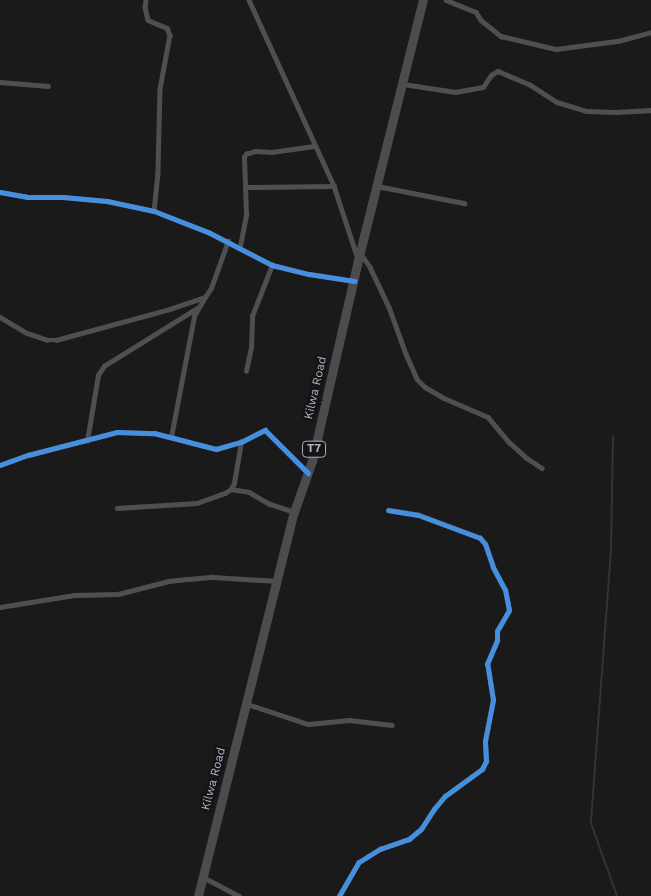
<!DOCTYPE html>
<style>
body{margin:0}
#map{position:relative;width:651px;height:896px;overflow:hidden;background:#1a1a1a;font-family:"Work Sans",sans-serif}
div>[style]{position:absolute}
.stream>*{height:2px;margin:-1px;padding:0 1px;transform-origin:1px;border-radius:1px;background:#2c353d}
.street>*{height:4.5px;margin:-2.25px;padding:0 2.25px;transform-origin:2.25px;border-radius:2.25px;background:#4e4f53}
.highway>*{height:9px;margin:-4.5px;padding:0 4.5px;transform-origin:4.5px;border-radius:4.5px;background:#4c4c4f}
.cycleway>*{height:5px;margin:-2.5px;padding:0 2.5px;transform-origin:2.5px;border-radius:2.5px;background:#468fdf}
span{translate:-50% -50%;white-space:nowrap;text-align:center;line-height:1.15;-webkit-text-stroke:5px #141416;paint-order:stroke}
.shield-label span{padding:1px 4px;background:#141416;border:1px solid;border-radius:4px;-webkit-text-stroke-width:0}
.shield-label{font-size:11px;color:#abb0bb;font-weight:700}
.street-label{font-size:12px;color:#abb0bb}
</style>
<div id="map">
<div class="stream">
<div style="left:613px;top:436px;width:113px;rotate:91deg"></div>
<div style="left:611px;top:549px;width:275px;rotate:94.2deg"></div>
<div style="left:591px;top:823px;width:77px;rotate:70.4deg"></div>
</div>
<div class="street">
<div style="left:146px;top:0;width:7px;rotate:98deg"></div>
<div style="left:145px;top:7px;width:13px;rotate:77deg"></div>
<div style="left:148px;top:20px;width:21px;rotate:23deg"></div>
<div style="left:167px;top:28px;width:8px;rotate:67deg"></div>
<div style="left:170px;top:35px;width:55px;rotate:100.5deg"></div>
<div style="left:160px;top:89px;width:84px;rotate:91.4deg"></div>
<div style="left:158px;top:173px;width:38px;rotate:96deg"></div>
<div style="left:249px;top:0;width:205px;rotate:65.4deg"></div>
<div style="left:334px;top:186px;width:74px;rotate:71.8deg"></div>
<div style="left:446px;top:0;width:32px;rotate:22deg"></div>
<div style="left:476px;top:12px;width:9px;rotate:58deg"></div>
<div style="left:481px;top:20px;width:26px;rotate:39deg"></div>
<div style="left:501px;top:36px;width:57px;rotate:13.3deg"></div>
<div style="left:556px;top:49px;width:63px;rotate:-7.4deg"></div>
<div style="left:618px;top:41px;width:34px;rotate:-15deg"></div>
<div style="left:0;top:82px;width:48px;rotate:4.8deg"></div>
<div style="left:403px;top:84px;width:53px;rotate:8.7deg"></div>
<div style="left:455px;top:92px;width:28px;rotate:-10deg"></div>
<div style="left:483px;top:87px;width:14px;rotate:-56deg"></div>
<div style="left:491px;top:75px;width:8px;rotate:-30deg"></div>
<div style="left:498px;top:71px;width:34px;rotate:23deg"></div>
<div style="left:529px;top:84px;width:33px;rotate:33deg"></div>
<div style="left:557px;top:102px;width:30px;rotate:17deg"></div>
<div style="left:586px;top:111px;width:29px;rotate:2deg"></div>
<div style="left:615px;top:112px;width:36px;rotate:-3deg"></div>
<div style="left:377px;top:186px;width:89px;rotate:11.1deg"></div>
<div style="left:246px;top:187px;width:88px;rotate:-0.7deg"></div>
<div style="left:0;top:192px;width:27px;rotate:10deg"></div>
<div style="left:27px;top:197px;width:36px"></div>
<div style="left:63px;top:197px;width:44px;rotate:5.2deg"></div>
<div style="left:107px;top:201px;width:48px;rotate:12deg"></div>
<div style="left:154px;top:211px;width:58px;rotate:21.3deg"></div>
<div style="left:208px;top:232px;width:72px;rotate:27.3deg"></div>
<div style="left:272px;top:265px;width:38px;rotate:14deg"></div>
<div style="left:309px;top:274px;width:45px;rotate:9deg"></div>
<div style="left:240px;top:246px;width:33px;rotate:-79deg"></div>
<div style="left:246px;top:214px;width:57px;rotate:-92deg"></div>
<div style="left:244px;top:157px;width:4px;rotate:-56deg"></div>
<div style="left:246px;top:154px;width:9px;rotate:-18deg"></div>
<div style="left:255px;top:151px;width:17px;rotate:3deg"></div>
<div style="left:272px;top:152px;width:42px;rotate:-8.1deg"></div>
<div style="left:361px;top:254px;width:16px;rotate:55deg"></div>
<div style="left:370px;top:267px;width:44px;rotate:64.6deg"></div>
<div style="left:389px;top:307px;width:50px;rotate:70.1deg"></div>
<div style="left:406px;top:354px;width:27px;rotate:66deg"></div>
<div style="left:417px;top:379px;width:11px;rotate:45deg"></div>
<div style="left:425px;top:387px;width:22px;rotate:30deg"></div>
<div style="left:444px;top:398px;width:48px;rotate:23.4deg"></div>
<div style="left:488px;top:417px;width:33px;rotate:50deg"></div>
<div style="left:509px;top:442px;width:24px;rotate:42deg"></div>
<div style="left:527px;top:458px;width:18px;rotate:34deg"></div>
<div style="left:0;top:317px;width:31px;rotate:31deg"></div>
<div style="left:27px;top:333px;width:21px;rotate:19deg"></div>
<div style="left:47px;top:340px;width:9px"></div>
<div style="left:56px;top:340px;width:118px;rotate:-15.2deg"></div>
<div style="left:170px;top:309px;width:37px;rotate:-19deg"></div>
<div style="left:205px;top:297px;width:11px;rotate:-56deg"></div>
<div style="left:211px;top:288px;width:50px;rotate:-70.1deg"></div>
<div style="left:246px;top:371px;width:24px;rotate:-78deg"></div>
<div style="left:251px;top:348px;width:32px;rotate:-88deg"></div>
<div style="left:252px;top:316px;width:55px;rotate:-68.6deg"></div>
<div style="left:171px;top:437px;width:123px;rotate:-79.2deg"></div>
<div style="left:194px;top:316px;width:22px;rotate:-60deg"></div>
<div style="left:87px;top:441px;width:67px;rotate:-80.5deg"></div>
<div style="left:98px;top:375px;width:11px;rotate:-56deg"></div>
<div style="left:104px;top:366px;width:110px;rotate:-31.9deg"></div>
<div style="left:0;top:465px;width:30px;rotate:-20deg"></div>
<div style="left:28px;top:455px;width:92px;rotate:-14.5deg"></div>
<div style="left:117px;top:432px;width:37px;rotate:2deg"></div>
<div style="left:154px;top:433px;width:64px;rotate:14.5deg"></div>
<div style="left:216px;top:449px;width:26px;rotate:-16deg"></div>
<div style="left:241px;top:442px;width:27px;rotate:-27deg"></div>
<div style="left:265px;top:430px;width:61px;rotate:45deg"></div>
<div style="left:231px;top:489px;width:18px;rotate:9deg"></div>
<div style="left:249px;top:492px;width:24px;rotate:30deg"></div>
<div style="left:270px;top:504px;width:25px;rotate:18deg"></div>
<div style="left:117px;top:508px;width:80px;rotate:-3.6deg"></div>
<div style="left:197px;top:503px;width:30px;rotate:-20deg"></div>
<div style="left:225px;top:493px;width:7px;rotate:-34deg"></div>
<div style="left:231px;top:489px;width:7px;rotate:-63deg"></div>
<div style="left:234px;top:483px;width:42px;rotate:-80.3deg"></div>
<div style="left:0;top:607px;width:75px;rotate:-9.2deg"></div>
<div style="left:74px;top:595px;width:44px;rotate:-1.3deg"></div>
<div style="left:118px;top:594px;width:53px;rotate:-14.3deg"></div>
<div style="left:169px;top:581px;width:20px;rotate:-6deg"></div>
<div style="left:189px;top:579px;width:24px;rotate:-5deg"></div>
<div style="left:213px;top:577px;width:64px;rotate:3.6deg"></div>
<div style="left:247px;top:704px;width:64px;rotate:18.2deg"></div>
<div style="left:308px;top:724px;width:41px;rotate:-5.6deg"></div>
<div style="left:349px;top:720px;width:43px;rotate:6.6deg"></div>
<div style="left:203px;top:877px;width:41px;rotate:27.8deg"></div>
<div style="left:339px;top:896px;width:39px;rotate:-60deg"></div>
<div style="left:359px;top:862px;width:25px;rotate:-32deg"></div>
<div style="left:380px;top:849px;width:31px;rotate:-19deg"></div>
<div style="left:409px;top:839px;width:16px;rotate:-40deg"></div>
<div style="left:421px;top:829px;width:24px;rotate:-57deg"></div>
<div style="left:434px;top:809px;width:17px;rotate:-50deg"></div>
<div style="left:445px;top:796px;width:46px;rotate:-36.1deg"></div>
<div style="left:482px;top:769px;width:9px;rotate:-63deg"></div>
<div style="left:486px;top:761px;width:20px;rotate:-93deg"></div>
<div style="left:485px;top:741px;width:42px;rotate:-79deg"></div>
<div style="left:493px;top:700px;width:36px;rotate:-99deg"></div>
<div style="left:487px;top:664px;width:26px;rotate:-67deg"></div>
<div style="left:497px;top:640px;width:9px;rotate:-90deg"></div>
<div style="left:497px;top:631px;width:24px;rotate:-60deg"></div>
<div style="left:509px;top:610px;width:20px;rotate:-101deg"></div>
<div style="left:505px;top:590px;width:26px;rotate:-118deg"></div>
<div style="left:493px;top:567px;width:24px;rotate:-109deg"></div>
<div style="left:485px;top:544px;width:8px;rotate:-130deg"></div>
<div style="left:480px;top:538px;width:66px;rotate:-159.6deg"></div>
<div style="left:418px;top:515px;width:30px;rotate:-171deg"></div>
</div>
<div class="highway">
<div style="left:198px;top:896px;width:396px;rotate:-76deg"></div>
<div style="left:294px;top:512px;width:54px;rotate:-70.6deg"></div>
<div style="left:312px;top:461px;width:206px;rotate:-77.1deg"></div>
<div style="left:358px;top:260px;width:268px;rotate:-76deg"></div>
</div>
<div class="cycleway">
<div style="left:0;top:192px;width:27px;rotate:10deg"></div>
<div style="left:27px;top:197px;width:36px"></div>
<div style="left:63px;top:197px;width:44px;rotate:5.2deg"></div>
<div style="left:107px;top:201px;width:48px;rotate:12deg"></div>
<div style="left:154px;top:211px;width:58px;rotate:21.3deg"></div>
<div style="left:208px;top:232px;width:72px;rotate:27.3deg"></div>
<div style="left:272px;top:265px;width:38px;rotate:14deg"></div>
<div style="left:309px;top:274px;width:46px;rotate:8.8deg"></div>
<div style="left:0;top:465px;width:30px;rotate:-20deg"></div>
<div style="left:28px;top:455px;width:92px;rotate:-14.5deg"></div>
<div style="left:117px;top:432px;width:37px;rotate:2deg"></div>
<div style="left:154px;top:433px;width:64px;rotate:14.5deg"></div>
<div style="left:216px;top:449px;width:26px;rotate:-16deg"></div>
<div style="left:241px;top:442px;width:27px;rotate:-27deg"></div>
<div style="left:265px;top:430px;width:61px;rotate:45deg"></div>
<div style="left:339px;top:896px;width:39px;rotate:-60deg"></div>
<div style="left:359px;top:862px;width:25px;rotate:-32deg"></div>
<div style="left:380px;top:849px;width:31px;rotate:-19deg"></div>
<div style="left:409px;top:839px;width:16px;rotate:-40deg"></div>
<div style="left:421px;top:829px;width:24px;rotate:-57deg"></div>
<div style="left:434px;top:809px;width:17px;rotate:-50deg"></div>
<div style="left:445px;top:796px;width:46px;rotate:-36.1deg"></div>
<div style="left:482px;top:769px;width:9px;rotate:-63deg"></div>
<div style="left:486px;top:761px;width:20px;rotate:-93deg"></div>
<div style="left:485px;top:741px;width:42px;rotate:-79deg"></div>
<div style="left:493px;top:700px;width:36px;rotate:-99deg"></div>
<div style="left:487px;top:664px;width:26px;rotate:-67deg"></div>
<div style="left:497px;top:640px;width:9px;rotate:-90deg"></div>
<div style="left:497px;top:631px;width:24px;rotate:-60deg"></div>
<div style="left:509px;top:610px;width:20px;rotate:-101deg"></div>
<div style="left:505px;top:590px;width:26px;rotate:-118deg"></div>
<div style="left:493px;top:567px;width:24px;rotate:-109deg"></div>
<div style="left:485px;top:544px;width:8px;rotate:-130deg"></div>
<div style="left:480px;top:538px;width:66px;rotate:-159.6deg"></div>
<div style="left:418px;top:515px;width:30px;rotate:-171deg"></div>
</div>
<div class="shield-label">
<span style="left:314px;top:449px">T7</span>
</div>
<div class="street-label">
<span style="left:316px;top:388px;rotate:-77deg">Kilwa Road</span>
<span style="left:214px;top:779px;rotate:-75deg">Kilwa Road</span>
</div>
</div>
